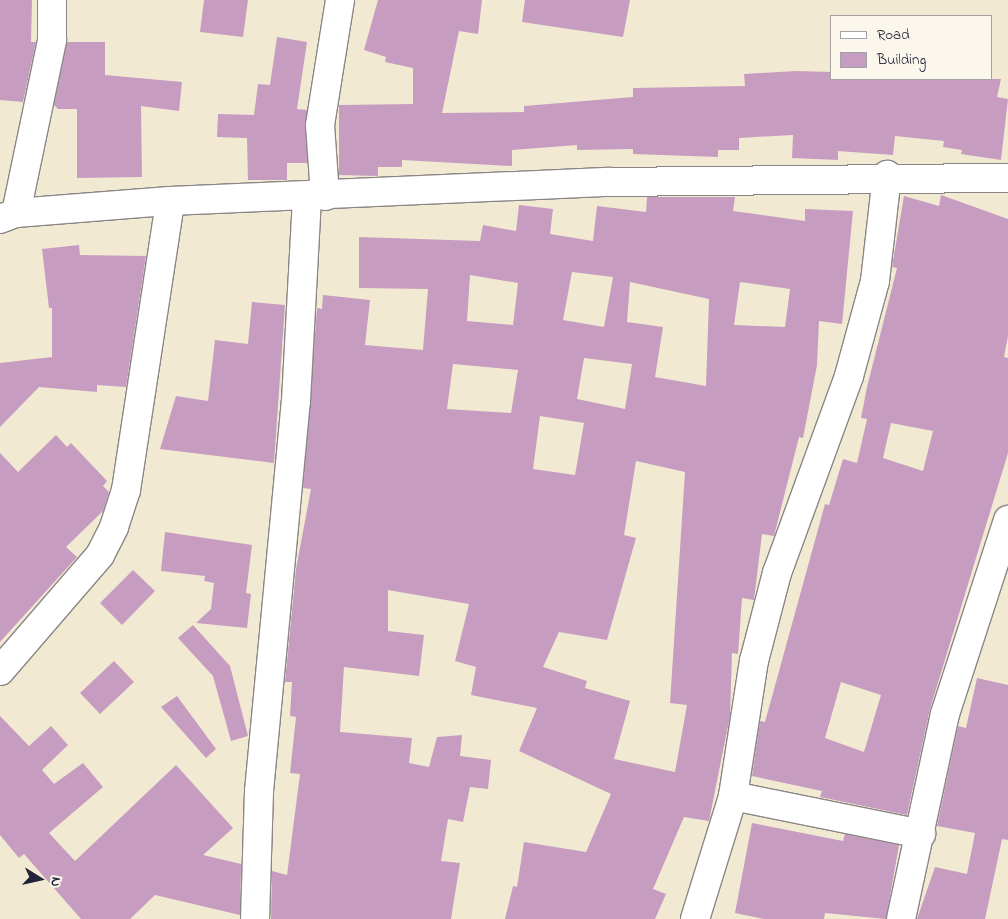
<!DOCTYPE html>
<style>
body{margin:0}
#map{position:relative;width:1008px;height:919px;overflow:hidden;background:#f2e9d2;font-family:"Indie Flower",sans-serif}
div>[style]{position:absolute}
.building>*{inset:0;background:#c69dc0}
.roads{filter:drop-shadow(1px 0 #8a8686) drop-shadow(-1px 0 #8a8686) drop-shadow(0 1px #8a8686) drop-shadow(0 -1px #8a8686)}
.street>*{height:28px;margin:-14px;padding:0 14px;transform-origin:14px;border-radius:14px;background:#fff}
span{translate:-50% -50%;white-space:nowrap;text-align:center;line-height:1.15;-webkit-text-stroke:5px #fbf7ec;paint-order:stroke}
.legend{position:absolute;left:830px;top:15px;width:162px;height:65px;box-sizing:border-box;background:#fbf7ec;border:1px solid #a4a2a5;margin:0;padding:6px 9px;list-style:none;font-size:15px;color:#22223b}
.legend li{display:flex;align-items:center;gap:10px;height:25px}
.legend b{width:25px;border:1px solid #a4a2a5}
.north{position:absolute;left:15px;top:854px;width:50px;height:50px;-webkit-text-stroke:4px #fbf7ec;paint-order:stroke;rotate:100deg;font-size:14px;font-weight:700;line-height:20px;text-align:center;color:#22223b}
.north::after{content:'';display:block;margin:auto;width:18px;height:22px;background:#22223b;clip-path:polygon(50% 0,100% 100%,50% 72%,0 100%)}
</style>
<div id="map">
<div class="building">
<div style="clip-path:polygon(0 0,32px 0,31px 42px,36px 42px,23px 102px,0 100px)"></div>
<div style="clip-path:polygon(204px 0,248px 0,243px 37px,200px 32px)"></div>
<div style="clip-path:polygon(378px 0,482px 0,478px 34px,459px 31px,442px 113px,524px 112px,524px 106px,633px 97px,633px 88px,745px 86px,744px 74px,796px 71px,832px 72px,832px 79px,1001px 79px,997px 97px,1008px 99px,1001px 160px,961px 154px,962px 150px,943px 147px,944px 141px,895px 136px,893px 155px,838px 151px,838px 160px,792px 158px,793px 135px,739px 138px,739px 150px,718px 150px,718px 157px,633px 154px,633px 149px,577px 150px,577px 145px,512px 150px,512px 166px,402px 160px,402px 167px,378px 167px,378px 176px,339px 175px,339px 105px,413px 104px,413px 68px,385px 62px,386px 57px,364px 50px)"></div>
<div style="clip-path:polygon(525px 0,630px 0,623px 37px,522px 22px)"></div>
<div style="clip-path:polygon(277px 37px,307px 42px,297px 109px,307px 110px,307px 163px,287px 163px,287px 180px,248px 180px,247px 138px,217px 137px,218px 114px,254px 115px,258px 84px,270px 85px)"></div>
<div style="clip-path:polygon(67px 42px,105px 42px,105px 75px,182px 82px,179px 111px,141px 106px,142px 177px,77px 178px,77px 109px,58px 109px,54px 105px)"></div>
<div style="clip-path:polygon(evenodd,941px 195px,1008px 219px,1008px 336px,1004px 357px,1008px 358px,1008px 453px,930px 709px,907px 815px,820px 797px,822px 791px,752px 776px,760px 721px,765px 722px,825px 504px,829px 505px,843px 459px,857px 463px,867px 419px,861px 418px,867px 387px,897px 268px,892px 267px,904px 196px,939px 206px,941px 195px,891px 423px,933px 431px,923px 471px,883px 458px,891px 423px,941px 195px,841px 682px,881px 695px,864px 752px,825px 738px,841px 682px)"></div>
<div style="clip-path:polygon(evenodd,647px 197px,735px 197px,733px 211px,805px 221px,805px 209px,853px 211px,842px 324px,819px 321px,817px 365px,803px 438px,799px 437px,774px 536px,762px 534px,754px 600px,742px 598px,738px 654px,732px 653px,730px 716px,709px 821px,684px 817px,653px 889px,666px 894px,655px 919px,505px 919px,513px 886px,517px 887px,524px 842px,586px 852px,611px 794px,519px 751px,537px 708px,471px 695px,476px 667px,455px 661px,469px 604px,388px 590px,388px 631px,424px 635px,419px 676px,344px 667px,340px 732px,412px 738px,409px 763px,429px 767px,437px 737px,462px 735px,460px 756px,491px 760px,488px 789px,470px 787px,463px 822px,448px 819px,441px 861px,460px 863px,451px 919px,271px 919px,272px 871px,287px 875px,300px 774px,290px 773px,296px 717px,290px 716px,292px 682px,285px 682px,296px 569px,311px 489px,303px 488px,317px 308px,322px 309px,323px 295px,370px 300px,365px 345px,423px 350px,428px 289px,359px 288px,359px 237px,480px 241px,483px 225px,516px 231px,519px 205px,553px 209px,550px 234px,593px 241px,597px 206px,646px 212px,647px 197px,572px 272px,613px 277px,604px 327px,563px 320px,572px 272px,647px 197px,470px 275px,518px 283px,513px 325px,467px 321px,470px 275px,647px 197px,630px 282px,709px 299px,706px 386px,655px 377px,663px 327px,627px 322px,630px 282px,647px 197px,740px 282px,790px 289px,785px 327px,734px 325px,740px 282px,647px 197px,584px 358px,632px 364px,625px 409px,577px 399px,584px 358px,647px 197px,453px 364px,518px 370px,511px 413px,447px 409px,453px 364px,647px 197px,540px 416px,584px 423px,575px 475px,533px 469px,540px 416px,647px 197px,636px 461px,685px 472px,670px 703px,687px 705px,675px 772px,614px 759px,630px 701px,585px 688px,587px 681px,543px 667px,559px 632px,607px 640px,636px 538px,624px 535px,636px 461px)"></div>
<div style="clip-path:polygon(79px 245px,80px 255px,146px 256px,126px 387px,97px 385px,97px 392px,39px 387px,0 427px,0 363px,52px 357px,52px 308px,49px 308px,42px 249px)"></div>
<div style="clip-path:polygon(252px 302px,285px 305px,274px 463px,160px 449px,176px 396px,208px 401px,215px 340px,248px 344px)"></div>
<div style="clip-path:polygon(56px 435px,67px 447px,71px 443px,107px 481px,103px 486px,109px 492px,103px 511px,66px 547px,77px 557px,0 642px,0 453px,18px 472px)"></div>
<div style="clip-path:polygon(165px 532px,252px 545px,246px 593px,251px 594px,247px 628px,196px 623px,211px 609px,214px 583px,204px 581px,205px 576px,161px 571px)"></div>
<div style="clip-path:polygon(133px 570px,155px 591px,122px 625px,100px 603px)"></div>
<div style="clip-path:polygon(193px 625px,230px 666px,248px 736px,231px 741px,213px 676px,178px 638px)"></div>
<div style="clip-path:polygon(114px 661px,134px 682px,100px 714px,80px 693px)"></div>
<div style="clip-path:polygon(977px 678px,1008px 685px,1008px 840px,1002px 839px,985px 919px,917px 919px,935px 867px,967px 874px,975px 833px,937px 826px,958px 726px,966px 728px)"></div>
<div style="clip-path:polygon(177px 696px,216px 749px,206px 758px,161px 707px)"></div>
<div style="clip-path:polygon(0 716px,29px 746px,51px 726px,68px 745px,42px 770px,54px 784px,83px 763px,103px 787px,49px 833px,75px 861px,176px 765px,233px 828px,203px 855px,241px 864px,240px 915px,155px 895px,130px 919px,81px 919px,24px 854px,19px 858px,0 835px)"></div>
<div style="clip-path:polygon(752px 823px,843px 841px,845px 834px,899px 845px,886px 919px,825px 913px,824px 919px,764px 919px,735px 913px)"></div>
</div>
<div class="roads">
<div class="street">
<div style="left:325px;top:196px;width:71px;rotate:-94deg"></div>
<div style="left:320px;top:125px;width:127px;rotate:-80.9deg"></div>
<div style="left:16px;top:213px;width:177px;rotate:-78.2deg"></div>
<div style="left:52px;top:40px;width:40px;rotate:-90deg"></div>
<div style="left:0;top:219px;width:17px;rotate:-21deg"></div>
<div style="left:16px;top:213px;width:154px;rotate:-4.5deg"></div>
<div style="left:170px;top:201px;width:440px;rotate:-2.5deg"></div>
<div style="left:610px;top:182px;width:398px;rotate:-0.6deg"></div>
<div style="left:0;top:671px;width:153px;rotate:-49.2deg"></div>
<div style="left:100px;top:555px;width:31px;rotate:-63deg"></div>
<div style="left:114px;top:527px;width:39px;rotate:-72deg"></div>
<div style="left:126px;top:490px;width:292px;rotate:-81.3deg"></div>
<div style="left:733px;top:796px;width:192px;rotate:11.4deg"></div>
<div style="left:255px;top:919px;width:128px;rotate:-88.2deg"></div>
<div style="left:259px;top:791px;width:392px;rotate:-84.6deg"></div>
<div style="left:296px;top:401px;width:206px;rotate:-86.9deg"></div>
<div style="left:695px;top:919px;width:129px;rotate:-72.8deg"></div>
<div style="left:733px;top:796px;width:137px;rotate:-81.2deg"></div>
<div style="left:754px;top:661px;width:91px;rotate:-75.4deg"></div>
<div style="left:777px;top:573px;width:210px;rotate:-69.9deg"></div>
<div style="left:849px;top:376px;width:98px;rotate:-74.7deg"></div>
<div style="left:875px;top:281px;width:107px;rotate:-83.5deg"></div>
<div style="left:901px;top:919px;width:210px;rotate:-77.9deg"></div>
<div style="left:945px;top:714px;width:204px;rotate:-72deg"></div>
</div>
</div>
<ul class="legend">
<li><b style="height:6px;background:#fff"></b>Road</li>
<li><b style="height:14px;background:#c69dc0"></b>Building</li>
</ul>
<div class="north">N</div>
</div>
